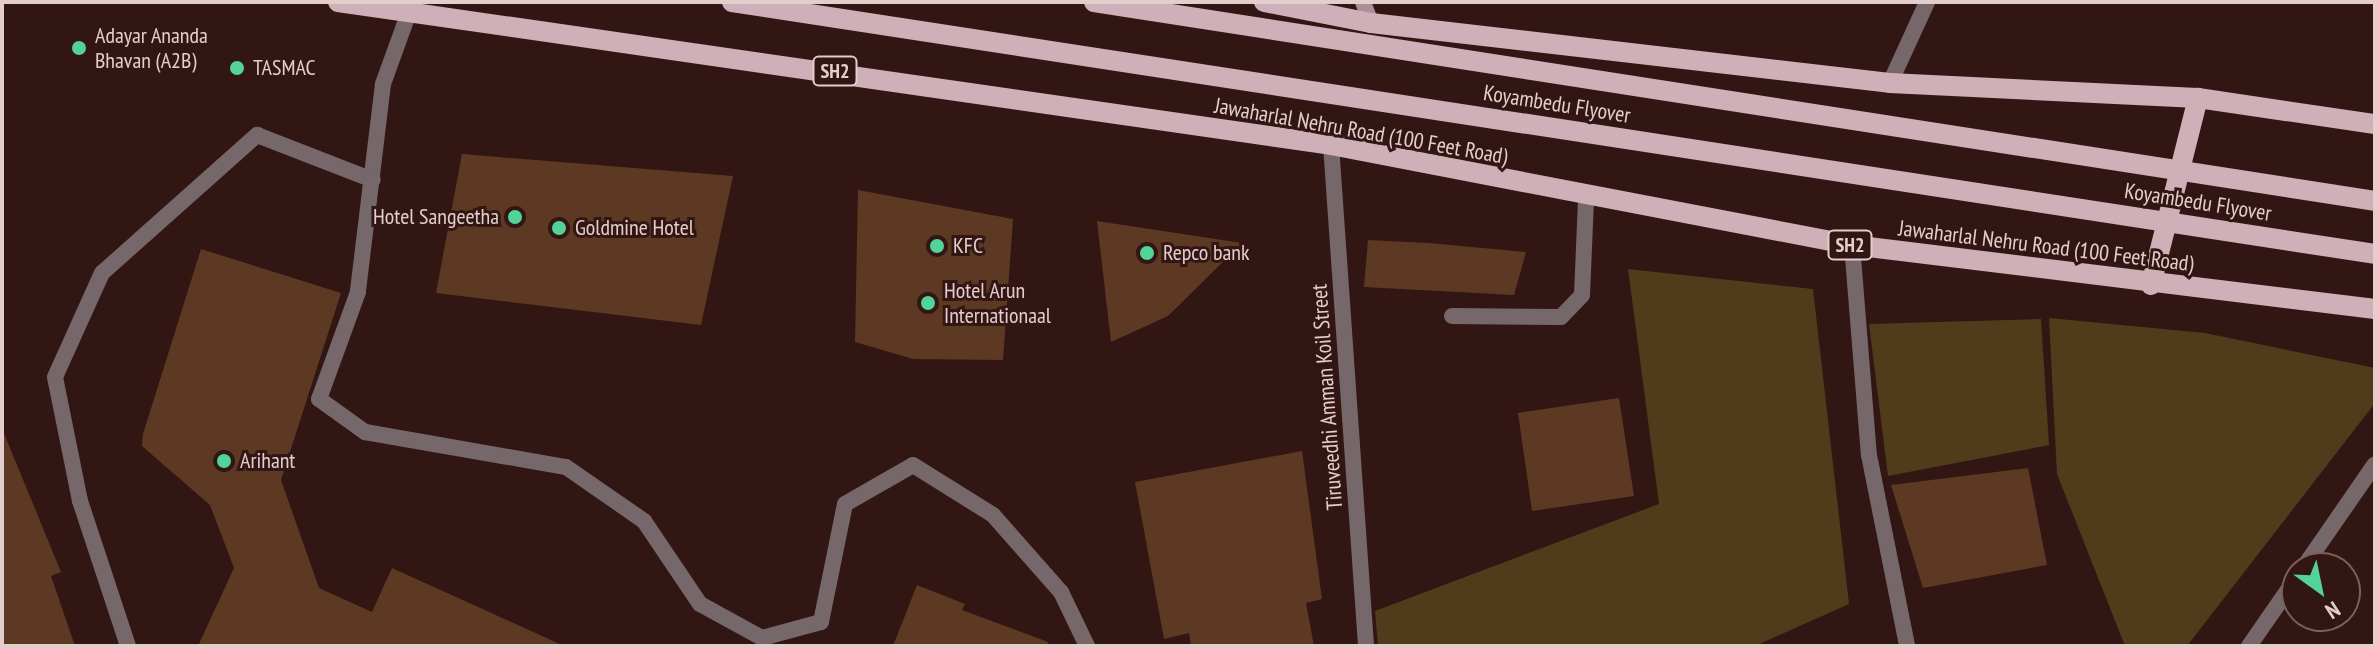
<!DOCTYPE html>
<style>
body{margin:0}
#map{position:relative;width:2377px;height:648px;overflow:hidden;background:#321614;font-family:"PT Sans Narrow",sans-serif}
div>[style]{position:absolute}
.green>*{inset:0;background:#503c1a}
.building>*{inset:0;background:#5d3923}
.lane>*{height:16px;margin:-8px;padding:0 8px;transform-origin:8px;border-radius:8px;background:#76676b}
.street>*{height:16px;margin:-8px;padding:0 8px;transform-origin:8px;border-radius:8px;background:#76676b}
.secondary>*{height:16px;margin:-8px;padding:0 8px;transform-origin:8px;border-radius:8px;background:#a89097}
.primary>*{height:20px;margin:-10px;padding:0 10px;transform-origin:10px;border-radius:10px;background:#cfb0b9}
.primary-bridge>*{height:20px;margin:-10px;padding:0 10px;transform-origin:10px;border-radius:10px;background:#cfb0b9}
.dots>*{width:22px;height:22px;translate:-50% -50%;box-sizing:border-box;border:4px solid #321614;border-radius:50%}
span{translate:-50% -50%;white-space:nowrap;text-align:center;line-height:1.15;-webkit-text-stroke:6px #321614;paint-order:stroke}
.shield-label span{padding:2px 6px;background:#321614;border:2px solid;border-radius:6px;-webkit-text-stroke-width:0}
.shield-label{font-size:20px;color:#e3cecc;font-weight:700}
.poi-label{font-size:22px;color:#e3cecc}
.left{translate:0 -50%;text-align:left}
.right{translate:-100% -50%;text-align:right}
.street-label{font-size:22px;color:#e3cecc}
.frame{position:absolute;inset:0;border:4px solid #e3cecc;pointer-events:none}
.north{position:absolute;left:2281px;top:552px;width:80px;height:80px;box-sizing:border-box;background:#321614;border:2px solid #79605e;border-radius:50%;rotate:147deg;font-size:22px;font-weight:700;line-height:32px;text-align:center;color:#e3cecc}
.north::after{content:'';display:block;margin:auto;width:28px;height:36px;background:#52d397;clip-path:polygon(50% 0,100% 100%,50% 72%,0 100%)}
</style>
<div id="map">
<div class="green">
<div style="clip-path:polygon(1628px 269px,1813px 289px,1849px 604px,1755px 646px,1378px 646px,1375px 611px,1659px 504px)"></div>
<div style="clip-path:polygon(2049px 318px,2205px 333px,2375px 368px,2375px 403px,2187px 646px,2125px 646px,2057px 474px)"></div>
<div style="clip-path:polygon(2041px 319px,2049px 445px,1888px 476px,1869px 324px)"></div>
</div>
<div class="building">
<div style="clip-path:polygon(462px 154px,733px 176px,701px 325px,436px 293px)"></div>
<div style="clip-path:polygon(858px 190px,1013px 219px,1003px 360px,913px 359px,855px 342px)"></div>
<div style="clip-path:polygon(1097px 221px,1242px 243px,1168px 316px,1111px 342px)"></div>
<div style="clip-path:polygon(1368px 240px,1429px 243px,1526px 252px,1514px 295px,1364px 287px)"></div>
<div style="clip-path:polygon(201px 249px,341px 293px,281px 480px,319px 588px,372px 612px,392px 568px,564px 646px,198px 646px,234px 568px,210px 505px,142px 446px,143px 434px)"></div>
<div style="clip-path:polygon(1619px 398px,1634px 496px,1532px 511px,1518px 413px)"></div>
<div style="clip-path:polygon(3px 431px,61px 572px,51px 576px,75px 646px,2px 646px)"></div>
<div style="clip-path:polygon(1302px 451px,1322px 599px,1306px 603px,1314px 646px,1191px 646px,1189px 633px,1164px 639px,1135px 482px)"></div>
<div style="clip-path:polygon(2028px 468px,2047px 565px,1923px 588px,1891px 485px)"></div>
<div style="clip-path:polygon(917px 585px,965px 604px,962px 610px,1048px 642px,1048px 646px,893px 646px)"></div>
</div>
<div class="lane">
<div style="left:409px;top:12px;width:77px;rotate:109.9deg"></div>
<div style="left:383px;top:84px;width:209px;rotate:96.9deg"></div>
<div style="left:358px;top:292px;width:114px;rotate:110deg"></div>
<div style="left:319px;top:399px;width:57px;rotate:35.7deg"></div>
<div style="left:365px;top:432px;width:204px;rotate:9.9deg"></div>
<div style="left:566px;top:467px;width:95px;rotate:34.7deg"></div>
<div style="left:644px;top:521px;width:100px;rotate:56deg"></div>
<div style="left:700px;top:604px;width:71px;rotate:28.7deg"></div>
<div style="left:762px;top:638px;width:61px;rotate:-15.2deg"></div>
<div style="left:821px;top:622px;width:120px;rotate:-78.5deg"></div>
<div style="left:845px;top:504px;width:78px;rotate:-29.8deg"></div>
<div style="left:913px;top:465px;width:94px;rotate:32deg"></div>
<div style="left:993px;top:515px;width:103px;rotate:48.6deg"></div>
<div style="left:1061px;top:592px;width:60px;rotate:64.3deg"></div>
<div style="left:1452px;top:316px;width:109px;rotate:0.5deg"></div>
<div style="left:1561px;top:317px;width:30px;rotate:-46deg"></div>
<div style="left:1582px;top:295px;width:97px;rotate:-87.6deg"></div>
<div style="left:2303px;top:568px;width:126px;rotate:-55.3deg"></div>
<div style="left:128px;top:646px;width:153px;rotate:-108.3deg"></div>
<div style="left:80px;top:501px;width:126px;rotate:-101.4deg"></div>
<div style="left:55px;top:377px;width:114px;rotate:-65.7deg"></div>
<div style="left:102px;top:273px;width:208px;rotate:-41.7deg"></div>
<div style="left:257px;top:135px;width:124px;rotate:21.2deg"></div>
<div style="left:2249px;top:646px;width:84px;rotate:-55.2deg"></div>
</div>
<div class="street">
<div style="left:1890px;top:83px;width:89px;rotate:-65.4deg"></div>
<div style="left:1331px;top:145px;width:502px;rotate:86deg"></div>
<div style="left:1852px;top:245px;width:211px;rotate:85.4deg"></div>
<div style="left:1869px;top:455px;width:195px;rotate:78.7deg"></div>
</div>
<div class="secondary">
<div style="left:1363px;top:2px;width:22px;rotate:69deg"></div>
</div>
<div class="primary">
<div style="left:338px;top:2px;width:1003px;rotate:8.19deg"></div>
<div style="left:1331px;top:145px;width:531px;rotate:10.87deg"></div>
<div style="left:1852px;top:245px;width:527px;rotate:6.98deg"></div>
<div style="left:1264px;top:2px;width:109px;rotate:11.1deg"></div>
<div style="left:1371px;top:23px;width:522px;rotate:6.59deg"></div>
<div style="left:1890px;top:83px;width:308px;rotate:2.8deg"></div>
<div style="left:2198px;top:98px;width:179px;rotate:8.4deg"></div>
<div style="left:2151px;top:285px;width:193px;rotate:-75.9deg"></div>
</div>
<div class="primary-bridge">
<div style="left:732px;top:2px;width:1662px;rotate:8.72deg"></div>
<div style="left:1094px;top:2px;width:1296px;rotate:8.83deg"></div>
</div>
<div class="dots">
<div style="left:79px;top:48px;background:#52d397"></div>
<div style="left:237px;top:68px;background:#52d397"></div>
<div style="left:515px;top:217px;background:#52d397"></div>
<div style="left:559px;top:228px;background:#52d397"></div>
<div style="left:937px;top:246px;background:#52d397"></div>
<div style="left:1147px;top:253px;background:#52d397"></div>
<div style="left:928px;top:303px;background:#52d397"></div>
<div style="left:224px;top:461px;background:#52d397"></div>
</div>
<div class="shield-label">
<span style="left:835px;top:71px">SH2</span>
<span style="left:1850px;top:245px">SH2</span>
</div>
<div class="poi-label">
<span class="left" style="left:95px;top:48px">Adayar Ananda<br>Bhavan (A2B)</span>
<span class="left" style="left:253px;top:68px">TASMAC</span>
<span class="right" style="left:499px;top:217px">Hotel Sangeetha</span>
<span class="left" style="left:575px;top:228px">Goldmine Hotel</span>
<span class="left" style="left:953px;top:246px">KFC</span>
<span class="left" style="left:1163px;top:253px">Repco bank</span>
<span class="left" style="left:944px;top:303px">Hotel Arun<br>Internationaal</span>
<span class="left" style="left:240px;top:461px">Arihant</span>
</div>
<div class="street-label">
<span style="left:1557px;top:104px;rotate:9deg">Koyambedu Flyover</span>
<span style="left:1361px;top:131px;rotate:10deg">Jawaharlal Nehru Road (100 Feet Road)</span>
<span style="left:2198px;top:202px;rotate:9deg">Koyambedu Flyover</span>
<span style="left:2046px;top:246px;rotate:7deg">Jawaharlal Nehru Road (100 Feet Road)</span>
<span style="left:1327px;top:397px;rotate:-94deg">Tiruveedhi Amman Koil Street</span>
</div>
<div class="frame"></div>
<div class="north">N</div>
</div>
